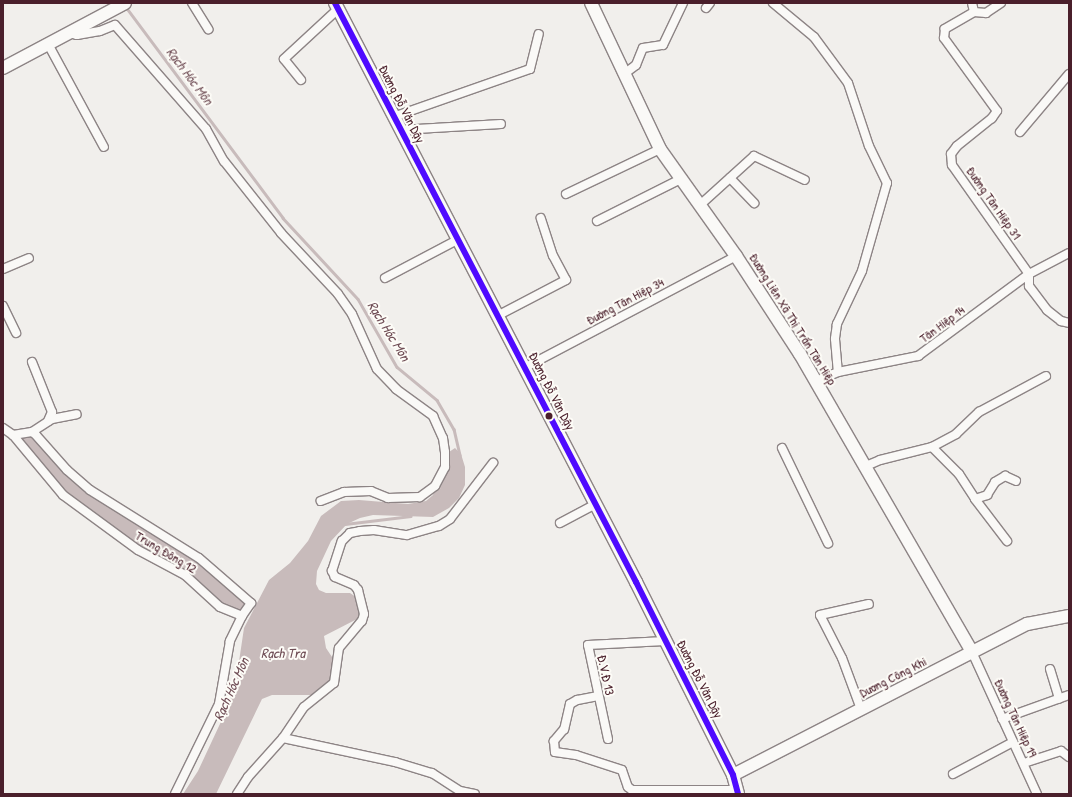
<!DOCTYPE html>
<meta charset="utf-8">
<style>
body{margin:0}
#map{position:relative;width:1072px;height:797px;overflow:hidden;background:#f1efec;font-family:"Patrick Hand",sans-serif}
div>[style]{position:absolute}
.water>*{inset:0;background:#c8bbbb}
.stream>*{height:2.5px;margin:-1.25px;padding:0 1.25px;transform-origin:1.25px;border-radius:1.25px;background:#c8bbbb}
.roads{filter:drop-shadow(1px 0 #8d8485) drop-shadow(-1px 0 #8d8485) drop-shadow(0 1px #8d8485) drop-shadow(0 -1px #8d8485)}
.street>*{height:8px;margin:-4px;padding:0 4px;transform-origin:4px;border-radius:4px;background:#faf9f7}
.secondary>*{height:12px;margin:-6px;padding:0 6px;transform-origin:6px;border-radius:6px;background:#faf9f7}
.bus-1>*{height:6px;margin:-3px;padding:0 3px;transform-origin:3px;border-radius:3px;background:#4f0aff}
.dots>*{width:11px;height:11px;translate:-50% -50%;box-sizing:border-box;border:2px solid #fdfcf7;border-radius:50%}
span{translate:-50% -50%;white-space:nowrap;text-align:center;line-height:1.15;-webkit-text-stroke:4px #fdfcf7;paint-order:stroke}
.street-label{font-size:13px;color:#4a1f2b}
.water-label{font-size:14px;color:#704e56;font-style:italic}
.frame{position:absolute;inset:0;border:4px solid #4a1f2b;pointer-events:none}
</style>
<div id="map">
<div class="water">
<div style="clip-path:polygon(29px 435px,99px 501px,198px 559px,245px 600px,248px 606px,243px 615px,223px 609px,174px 561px,143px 549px,66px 495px,20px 438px)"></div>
<div style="clip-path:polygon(455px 448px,461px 454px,465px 467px,465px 485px,459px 498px,449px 508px,433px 517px,373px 515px,360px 518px,347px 524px,331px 541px,317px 571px,316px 584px,319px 590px,326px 593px,350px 593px,359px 599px,361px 617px,324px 636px,326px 648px,334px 660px,334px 676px,330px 685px,312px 695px,272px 695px,262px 699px,216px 794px,183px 794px,198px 771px,226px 711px,237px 675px,244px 628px,269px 580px,290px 563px,308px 541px,321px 516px,341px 501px,359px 500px,408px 504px,426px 501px,440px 489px,446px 476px,449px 452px)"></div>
</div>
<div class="stream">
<div style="left:126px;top:7px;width:263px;rotate:53.3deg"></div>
<div style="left:283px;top:218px;width:110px;rotate:47.2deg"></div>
<div style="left:358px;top:299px;width:78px;rotate:60.2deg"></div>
<div style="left:397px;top:367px;width:52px;rotate:39.5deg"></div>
<div style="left:437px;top:400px;width:34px;rotate:60deg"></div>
<div style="left:454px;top:429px;width:27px;rotate:77deg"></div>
<div style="left:434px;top:495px;width:25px;rotate:-58deg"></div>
<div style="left:345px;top:524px;width:66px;rotate:-6.9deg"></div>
</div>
<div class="roads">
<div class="street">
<div style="left:192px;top:3px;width:31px;rotate:58deg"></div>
<div style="left:773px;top:3px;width:53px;rotate:39.7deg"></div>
<div style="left:814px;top:37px;width:57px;rotate:53.5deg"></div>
<div style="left:848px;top:83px;width:66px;rotate:71.6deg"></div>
<div style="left:869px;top:146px;width:41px;rotate:64.1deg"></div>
<div style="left:887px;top:183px;width:91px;rotate:105.9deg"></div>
<div style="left:862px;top:271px;width:59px;rotate:115.3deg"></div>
<div style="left:837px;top:324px;width:15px;rotate:98deg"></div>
<div style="left:835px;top:339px;width:33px;rotate:85deg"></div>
<div style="left:972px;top:3px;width:9px;rotate:77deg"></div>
<div style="left:974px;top:12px;width:34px;rotate:150deg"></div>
<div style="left:945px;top:29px;width:9px;rotate:96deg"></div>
<div style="left:944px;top:38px;width:90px;rotate:54deg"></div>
<div style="left:997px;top:111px;width:9px;rotate:126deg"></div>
<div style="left:992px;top:118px;width:45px;rotate:141.3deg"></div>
<div style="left:957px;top:146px;width:10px;rotate:127deg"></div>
<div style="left:951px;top:154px;width:11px;rotate:85deg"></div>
<div style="left:952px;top:165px;width:133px;rotate:54.8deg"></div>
<div style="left:1029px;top:274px;width:12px;rotate:90deg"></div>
<div style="left:1029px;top:286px;width:30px;rotate:53deg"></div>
<div style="left:1047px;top:310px;width:18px;rotate:38deg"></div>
<div style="left:1061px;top:321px;width:8px;rotate:14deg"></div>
<div style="left:706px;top:8px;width:6px;rotate:-51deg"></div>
<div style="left:974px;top:12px;width:12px;rotate:5deg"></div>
<div style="left:986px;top:13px;width:18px;rotate:-34deg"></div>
<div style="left:69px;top:33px;width:8px;rotate:14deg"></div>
<div style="left:77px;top:35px;width:23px;rotate:-10deg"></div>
<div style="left:100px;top:31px;width:16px;rotate:-22deg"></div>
<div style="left:115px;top:25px;width:138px;rotate:48.8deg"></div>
<div style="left:206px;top:129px;width:37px;rotate:61deg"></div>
<div style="left:224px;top:161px;width:92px;rotate:51.6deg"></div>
<div style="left:281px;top:233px;width:83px;rotate:46.9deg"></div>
<div style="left:338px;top:294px;width:24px;rotate:55deg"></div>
<div style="left:352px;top:314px;width:60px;rotate:65.6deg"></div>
<div style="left:377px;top:369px;width:28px;rotate:46deg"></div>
<div style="left:396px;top:389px;width:46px;rotate:36.1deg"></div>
<div style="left:433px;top:416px;width:24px;rotate:66deg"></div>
<div style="left:443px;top:438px;width:14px;rotate:82deg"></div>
<div style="left:445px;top:452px;width:15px;rotate:90deg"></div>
<div style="left:445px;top:467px;width:21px;rotate:118deg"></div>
<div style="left:435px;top:486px;width:19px;rotate:144deg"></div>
<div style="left:420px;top:497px;width:32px;rotate:178deg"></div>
<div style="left:388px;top:498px;width:18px;rotate:-158deg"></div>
<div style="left:371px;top:491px;width:27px;rotate:178deg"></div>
<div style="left:344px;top:492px;width:25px;rotate:159deg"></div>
<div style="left:48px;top:44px;width:117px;rotate:61.5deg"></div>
<div style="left:624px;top:74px;width:15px;rotate:-37deg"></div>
<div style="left:636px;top:65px;width:18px;rotate:-68deg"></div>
<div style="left:643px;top:48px;width:20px;rotate:-9deg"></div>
<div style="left:663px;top:45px;width:47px;rotate:-64.5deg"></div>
<div style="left:301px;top:80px;width:27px;rotate:-129deg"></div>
<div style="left:284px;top:59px;width:74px;rotate:-42.8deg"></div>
<div style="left:393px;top:117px;width:145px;rotate:-19.3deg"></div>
<div style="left:530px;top:69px;width:36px;rotate:-76deg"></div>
<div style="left:400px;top:130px;width:101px;rotate:-3.4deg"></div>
<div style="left:1020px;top:132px;width:76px;rotate:-49.8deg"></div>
<div style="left:730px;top:178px;width:35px;rotate:46deg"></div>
<div style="left:566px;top:194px;width:104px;rotate:-25.6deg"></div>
<div style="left:700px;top:205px;width:73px;rotate:-42.2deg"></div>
<div style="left:754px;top:156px;width:56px;rotate:25.2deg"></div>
<div style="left:597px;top:221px;width:94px;rotate:-26.6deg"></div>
<div style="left:3px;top:269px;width:28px;rotate:-23deg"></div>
<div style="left:385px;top:278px;width:81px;rotate:-27.8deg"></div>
<div style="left:3px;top:306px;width:30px;rotate:64deg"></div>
<div style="left:497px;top:316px;width:78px;rotate:-27.6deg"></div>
<div style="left:566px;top:280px;width:27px;rotate:-118deg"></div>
<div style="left:553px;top:256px;width:40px;rotate:-108deg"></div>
<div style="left:32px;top:362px;width:54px;rotate:68.2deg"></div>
<div style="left:52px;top:412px;width:10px;rotate:114deg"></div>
<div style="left:524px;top:368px;width:240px;rotate:-27.8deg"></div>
<div style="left:816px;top:381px;width:24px;rotate:-22deg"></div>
<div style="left:838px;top:372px;width:82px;rotate:-11.3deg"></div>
<div style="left:918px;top:356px;width:138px;rotate:-36.5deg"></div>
<div style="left:1029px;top:274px;width:45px;rotate:-27.7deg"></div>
<div style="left:3px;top:428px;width:12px;rotate:35deg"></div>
<div style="left:13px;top:435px;width:19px;rotate:-9deg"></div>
<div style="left:32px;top:432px;width:4px;rotate:34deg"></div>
<div style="left:35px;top:434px;width:48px;rotate:48.4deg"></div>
<div style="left:67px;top:470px;width:30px;rotate:41deg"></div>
<div style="left:90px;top:490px;width:128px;rotate:32deg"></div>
<div style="left:199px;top:558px;width:69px;rotate:40.9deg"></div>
<div style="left:251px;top:603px;width:16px;rotate:125deg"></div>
<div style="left:32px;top:432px;width:24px;rotate:-33deg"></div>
<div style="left:52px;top:419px;width:25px;rotate:-11deg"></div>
<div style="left:13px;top:435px;width:78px;rotate:50.2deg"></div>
<div style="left:63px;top:495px;width:93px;rotate:36.3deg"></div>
<div style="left:138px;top:550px;width:53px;rotate:28deg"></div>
<div style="left:185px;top:575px;width:47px;rotate:42.4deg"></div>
<div style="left:220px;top:607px;width:24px;rotate:22deg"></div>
<div style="left:242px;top:616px;width:28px;rotate:116deg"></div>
<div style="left:230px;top:641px;width:64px;rotate:99.9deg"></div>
<div style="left:219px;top:704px;width:100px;rotate:116.1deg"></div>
<div style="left:932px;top:447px;width:38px;rotate:45deg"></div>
<div style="left:959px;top:474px;width:30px;rotate:57deg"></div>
<div style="left:975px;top:499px;width:13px;rotate:-18deg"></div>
<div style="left:987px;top:495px;width:15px;rotate:-58deg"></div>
<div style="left:995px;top:482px;width:12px;rotate:-31deg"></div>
<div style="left:1005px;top:476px;width:12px;rotate:24deg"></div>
<div style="left:782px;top:448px;width:106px;rotate:64.2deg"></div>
<div style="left:866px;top:466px;width:15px;rotate:-23deg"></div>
<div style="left:880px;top:460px;width:54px;rotate:-14deg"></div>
<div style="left:932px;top:447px;width:27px;rotate:-28deg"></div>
<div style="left:956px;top:434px;width:32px;rotate:-44deg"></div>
<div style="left:979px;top:412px;width:76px;rotate:-28.2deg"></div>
<div style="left:975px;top:499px;width:53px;rotate:52.7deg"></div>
<div style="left:560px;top:523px;width:40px;rotate:-28deg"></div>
<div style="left:972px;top:652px;width:156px;rotate:65.4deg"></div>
<div style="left:1050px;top:669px;width:31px;rotate:73deg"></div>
<div style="left:598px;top:696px;width:21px;rotate:169deg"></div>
<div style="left:577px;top:700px;width:8px;rotate:150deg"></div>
<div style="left:570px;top:704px;width:26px;rotate:103deg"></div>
<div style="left:564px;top:729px;width:16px;rotate:130deg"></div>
<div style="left:554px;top:741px;width:11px;rotate:85deg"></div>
<div style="left:555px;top:752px;width:21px;rotate:8deg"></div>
<div style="left:576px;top:755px;width:48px;rotate:18.1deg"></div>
<div style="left:622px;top:770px;width:18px;rotate:71deg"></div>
<div style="left:628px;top:787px;width:5px;rotate:37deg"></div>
<div style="left:632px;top:790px;width:105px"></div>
<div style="left:861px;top:709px;width:54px;rotate:-110.4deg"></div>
<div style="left:842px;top:658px;width:48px;rotate:-117.1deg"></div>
<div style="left:820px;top:615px;width:50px;rotate:-12.7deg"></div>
<div style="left:1002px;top:719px;width:71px;rotate:-19.7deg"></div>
<div style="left:283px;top:738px;width:115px;rotate:12.1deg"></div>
<div style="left:395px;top:762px;width:39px;rotate:17deg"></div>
<div style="left:432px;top:773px;width:33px;rotate:33deg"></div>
<div style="left:460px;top:791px;width:15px;rotate:11deg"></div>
<div style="left:608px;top:739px;width:96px;rotate:-102deg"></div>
<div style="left:588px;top:645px;width:77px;rotate:-3deg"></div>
<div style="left:1024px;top:763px;width:39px;rotate:-18deg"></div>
<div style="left:1061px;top:751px;width:10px;rotate:37deg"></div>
<div style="left:953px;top:774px;width:68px;rotate:-28.1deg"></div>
<div style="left:237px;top:794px;width:20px;rotate:-57deg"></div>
<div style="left:248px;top:777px;width:52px;rotate:-48.1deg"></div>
<div style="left:283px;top:738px;width:37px;rotate:-56deg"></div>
<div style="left:304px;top:707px;width:38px;rotate:-39deg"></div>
<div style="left:334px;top:683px;width:35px;rotate:-82deg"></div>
<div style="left:339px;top:648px;width:35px;rotate:-50deg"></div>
<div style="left:362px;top:621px;width:7px;rotate:-74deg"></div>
<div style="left:364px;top:614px;width:25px;rotate:-104deg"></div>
<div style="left:358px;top:590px;width:6px;rotate:-129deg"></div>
<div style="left:354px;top:585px;width:21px;rotate:-157deg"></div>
<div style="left:335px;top:577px;width:7px;rotate:-117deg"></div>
<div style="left:332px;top:571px;width:32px;rotate:-72deg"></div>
<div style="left:342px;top:541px;width:11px;rotate:-45deg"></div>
<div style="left:350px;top:533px;width:10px;rotate:-11deg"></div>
<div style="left:360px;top:531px;width:14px;rotate:-4deg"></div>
<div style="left:374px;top:530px;width:33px;rotate:9deg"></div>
<div style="left:407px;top:535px;width:33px;rotate:-16deg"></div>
<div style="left:439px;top:526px;width:13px;rotate:-32deg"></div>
<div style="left:450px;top:519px;width:71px;rotate:-52.5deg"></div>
</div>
<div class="secondary">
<div style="left:335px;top:3px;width:653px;rotate:62.53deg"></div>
<div style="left:636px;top:582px;width:216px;rotate:63.3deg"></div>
<div style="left:733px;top:775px;width:20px;rotate:75deg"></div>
<div style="left:591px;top:3px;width:161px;rotate:64.7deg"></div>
<div style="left:660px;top:149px;width:131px;rotate:54.6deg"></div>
<div style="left:736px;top:256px;width:117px;rotate:56.9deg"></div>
<div style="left:800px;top:354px;width:344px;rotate:60deg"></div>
<div style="left:3px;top:68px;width:138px;rotate:-28deg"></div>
<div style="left:733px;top:775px;width:331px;rotate:-27.2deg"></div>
<div style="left:1027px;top:624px;width:43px;rotate:-10.8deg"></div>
</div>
</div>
<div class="bus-1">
<div style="left:335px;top:3px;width:653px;rotate:62.53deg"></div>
<div style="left:636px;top:582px;width:216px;rotate:63.3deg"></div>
<div style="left:733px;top:775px;width:20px;rotate:75deg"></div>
</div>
<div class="dots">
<div style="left:549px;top:416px;background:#4a1f2b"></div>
</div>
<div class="street-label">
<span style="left:402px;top:104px;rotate:63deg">Đường Đỗ Văn Dậy</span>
<span style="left:994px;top:203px;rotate:55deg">Đường Tân Hiệp 31</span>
<span style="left:625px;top:301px;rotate:-28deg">Đường Tân Hiệp 34</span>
<span style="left:793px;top:319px;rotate:58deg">Đường Liên Xã Thị Trấn Tân Hiệp</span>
<span style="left:942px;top:324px;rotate:-37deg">Tân Hiệp 14</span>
<span style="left:552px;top:391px;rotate:63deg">Đường Đỗ Văn Dậy</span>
<span style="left:166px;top:552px;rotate:31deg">Trung Đông 12</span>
<span style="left:606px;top:675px;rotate:78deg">Đ.V.Đ 13</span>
<span style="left:893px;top:677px;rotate:-27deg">Dương Công Khi</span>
<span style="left:700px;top:679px;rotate:63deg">Đường Đỗ Văn Dậy</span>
<span style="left:1016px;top:718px;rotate:65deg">Đường Tân Hiệp 19</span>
</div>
<div class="water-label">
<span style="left:190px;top:76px;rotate:53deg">Rạch Hóc Môn</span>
<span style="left:389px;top:331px;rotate:58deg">Rạch Hóc Môn</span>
<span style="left:283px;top:653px">Rạch Tra</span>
<span style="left:231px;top:689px;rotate:-66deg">Rạch Hóc Môn</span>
</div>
<div class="frame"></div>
</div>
